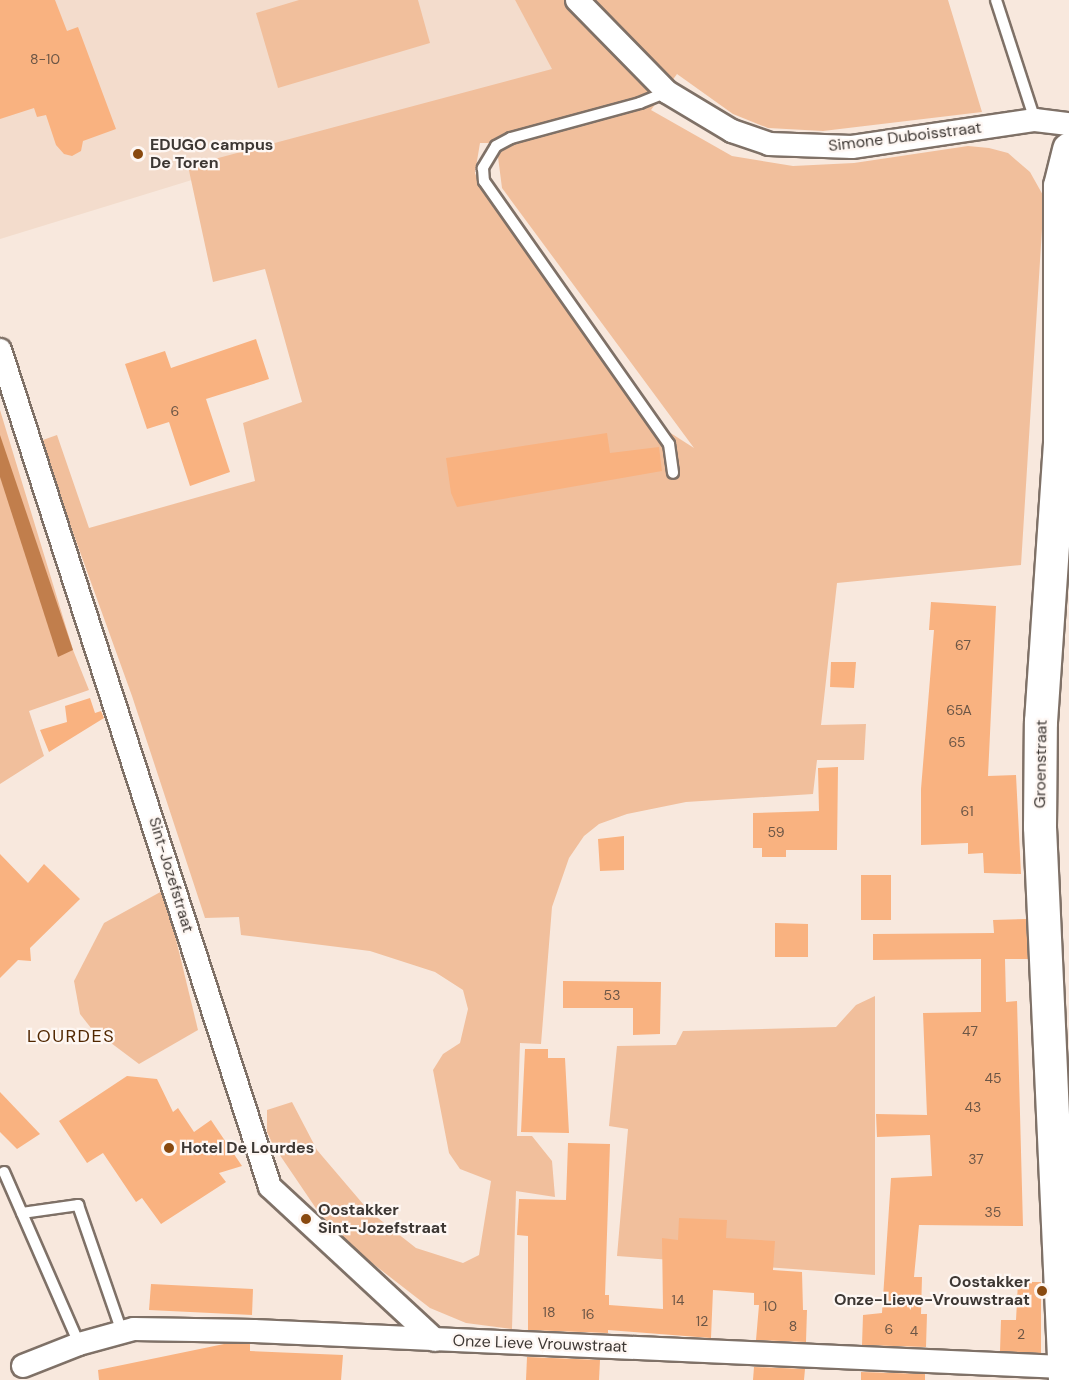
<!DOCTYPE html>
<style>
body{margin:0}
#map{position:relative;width:1069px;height:1380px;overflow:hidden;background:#f8e8dd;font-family:"DM Sans",sans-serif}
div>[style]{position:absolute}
.built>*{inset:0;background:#f3dccc}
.green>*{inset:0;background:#f1bf9c}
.water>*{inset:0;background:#c17e4c}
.building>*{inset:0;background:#f9b280}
.roads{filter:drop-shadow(2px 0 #7f7167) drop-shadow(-2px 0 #7f7167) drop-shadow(0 2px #7f7167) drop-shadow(0 -2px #7f7167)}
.lane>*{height:10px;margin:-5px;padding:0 5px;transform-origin:5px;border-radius:5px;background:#fff}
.street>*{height:22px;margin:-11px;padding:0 11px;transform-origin:11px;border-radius:11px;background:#fff}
.secondary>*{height:32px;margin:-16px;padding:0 16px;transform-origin:16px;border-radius:16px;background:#fff}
.dots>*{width:16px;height:16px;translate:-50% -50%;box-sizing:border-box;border:3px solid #fef7f3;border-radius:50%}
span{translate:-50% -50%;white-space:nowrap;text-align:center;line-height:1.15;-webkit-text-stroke:4.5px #fef7f3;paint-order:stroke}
.number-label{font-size:14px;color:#6c5646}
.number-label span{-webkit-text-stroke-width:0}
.street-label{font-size:16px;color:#3d3733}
.poi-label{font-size:16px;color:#3d3733;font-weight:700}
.left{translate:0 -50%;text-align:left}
.right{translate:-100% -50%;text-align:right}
.neighbourhood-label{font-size:18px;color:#512700;letter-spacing:1.5px}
</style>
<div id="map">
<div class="built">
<div style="clip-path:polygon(0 0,515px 0,553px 69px,0 239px)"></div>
</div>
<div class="green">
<div style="clip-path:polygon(299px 0,418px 0,430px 43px,278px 88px,256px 13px)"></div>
<div style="clip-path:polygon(evenodd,515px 0,948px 0,982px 112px,823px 131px,768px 128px,733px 114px,677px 74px,651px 110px,732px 156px,793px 166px,854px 163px,968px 146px,989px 148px,1008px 153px,1030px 172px,1044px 197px,1021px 565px,837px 583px,821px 725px,866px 724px,864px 760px,817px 760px,813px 794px,686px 802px,627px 814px,599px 824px,584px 836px,569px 858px,552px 907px,541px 1044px,520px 1043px,517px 1136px,532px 1136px,552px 1161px,555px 1197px,516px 1191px,512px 1329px,466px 1323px,430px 1308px,332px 1232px,273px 1145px,267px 1132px,267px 1110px,292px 1102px,317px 1150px,369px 1211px,416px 1248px,463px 1263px,479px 1255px,491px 1181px,460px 1169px,449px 1153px,433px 1070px,443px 1054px,460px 1043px,468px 1009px,463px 990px,435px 972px,370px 951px,241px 935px,239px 917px,205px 918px,132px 696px,40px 441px,57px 435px,89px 528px,255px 481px,243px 423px,302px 402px,265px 269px,213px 282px,188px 166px,552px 69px,515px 0,480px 143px,489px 143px,498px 157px,502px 188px,694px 448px,644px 416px,480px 186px,475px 173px,480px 143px)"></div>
<div style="clip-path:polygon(0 410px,73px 650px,89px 690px,29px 711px,44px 756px,0 784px)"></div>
<div style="clip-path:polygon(164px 890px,198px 1030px,139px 1064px,91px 1028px,80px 1014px,74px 981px,104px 923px)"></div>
<div style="clip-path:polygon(875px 996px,875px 1275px,617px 1256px,628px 1129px,609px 1126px,617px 1046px,676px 1045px,683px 1031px,836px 1027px,856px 1005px)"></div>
</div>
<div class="water">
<div style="clip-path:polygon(0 435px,73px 650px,58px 657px,0 477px)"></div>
</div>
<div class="building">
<div style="clip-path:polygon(0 0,55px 0,67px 31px,78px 27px,116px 129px,83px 141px,81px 151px,72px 156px,64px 154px,56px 145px,46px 115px,37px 117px,34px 108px,0 119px)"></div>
<div style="clip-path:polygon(256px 339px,269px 379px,206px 399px,230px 472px,190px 486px,169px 422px,147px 429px,125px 364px,165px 351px,171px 368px)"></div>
<div style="clip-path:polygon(607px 433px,610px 453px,659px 447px,662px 471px,457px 507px,451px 493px,446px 458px)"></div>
<div style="clip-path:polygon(931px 602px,996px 606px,988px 776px,1016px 775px,1021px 874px,984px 873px,983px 853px,968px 854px,968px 843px,921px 845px,921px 789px,934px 630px,929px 630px)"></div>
<div style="clip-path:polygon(831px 662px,856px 662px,854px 688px,830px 687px)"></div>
<div style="clip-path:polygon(90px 698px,95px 713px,101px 711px,104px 718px,49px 752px,40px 730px,67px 722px,65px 706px)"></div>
<div style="clip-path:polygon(838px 767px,837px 850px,786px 850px,786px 857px,762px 857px,762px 848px,753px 848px,753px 813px,819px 811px,818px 768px)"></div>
<div style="clip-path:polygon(624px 836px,624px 870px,600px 871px,598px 839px)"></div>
<div style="clip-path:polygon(0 854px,28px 883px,44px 864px,80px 899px,30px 948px,31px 961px,18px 960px,0 978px)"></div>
<div style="clip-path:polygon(861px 875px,891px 875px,891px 920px,861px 920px)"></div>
<div style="clip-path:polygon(1026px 919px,1028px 959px,1005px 959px,1006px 1002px,1017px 1001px,1023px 1226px,919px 1225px,914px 1277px,922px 1277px,921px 1314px,927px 1314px,926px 1347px,862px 1345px,863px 1315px,882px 1313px,891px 1178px,932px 1176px,930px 1135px,877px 1137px,876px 1114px,927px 1115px,923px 1013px,981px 1012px,981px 959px,873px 960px,873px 934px,994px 933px,993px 920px)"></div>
<div style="clip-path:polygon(775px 923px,808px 924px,808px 957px,775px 957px)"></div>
<div style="clip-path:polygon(563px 981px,661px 982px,660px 1034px,633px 1035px,633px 1008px,563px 1008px)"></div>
<div style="clip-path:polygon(525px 1049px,548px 1049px,548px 1058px,565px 1058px,569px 1133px,521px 1132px)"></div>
<div style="clip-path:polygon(127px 1076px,157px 1079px,173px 1112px,178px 1108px,194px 1132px,211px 1120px,242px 1166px,219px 1173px,226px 1182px,161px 1224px,142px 1198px,136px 1202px,103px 1153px,87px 1163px,59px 1121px)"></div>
<div style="clip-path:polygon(0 1092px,40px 1134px,17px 1149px,0 1132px)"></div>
<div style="clip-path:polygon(568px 1143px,610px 1144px,605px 1295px,609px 1295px,609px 1305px,663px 1309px,662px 1238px,678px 1240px,679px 1218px,727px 1220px,726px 1238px,775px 1241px,773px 1270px,802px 1272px,803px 1310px,807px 1310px,806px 1342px,756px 1340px,759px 1305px,754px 1305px,754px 1293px,713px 1290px,711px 1338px,608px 1330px,608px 1333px,528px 1330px,528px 1236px,517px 1235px,519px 1199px,566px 1200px)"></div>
<div style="clip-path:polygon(1018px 1282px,1041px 1282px,1041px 1353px,1000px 1351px,1001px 1320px,1016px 1320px)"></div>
<div style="clip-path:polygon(151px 1284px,253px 1289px,252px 1315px,149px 1310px)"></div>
<div style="clip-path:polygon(224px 1344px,250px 1344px,250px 1351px,343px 1355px,341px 1380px,99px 1380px,98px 1370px)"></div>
<div style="clip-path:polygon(527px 1357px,600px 1360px,599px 1380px,526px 1380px)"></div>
<div style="clip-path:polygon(754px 1367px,805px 1369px,804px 1380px,753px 1380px)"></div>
<div style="clip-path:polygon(861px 1372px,925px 1374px,925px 1380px,861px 1380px)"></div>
</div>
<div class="roads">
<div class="lane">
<div style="left:996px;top:0;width:126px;rotate:72deg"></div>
<div style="left:667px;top:92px;width:29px;rotate:158deg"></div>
<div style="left:640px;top:103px;width:134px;rotate:164.8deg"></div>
<div style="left:511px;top:138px;width:17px;rotate:152deg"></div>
<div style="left:496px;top:146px;width:26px;rotate:121deg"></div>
<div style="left:483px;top:168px;width:13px;rotate:86deg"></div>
<div style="left:484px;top:181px;width:322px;rotate:54.9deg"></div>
<div style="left:669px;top:444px;width:29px;rotate:82deg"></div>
<div style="left:4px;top:1172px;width:188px;rotate:66.4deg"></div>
<div style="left:22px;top:1213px;width:57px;rotate:-8.1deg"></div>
<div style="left:78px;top:1205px;width:134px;rotate:70.9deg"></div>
</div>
<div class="street">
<div style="left:577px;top:0;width:129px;rotate:45.6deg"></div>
<div style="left:667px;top:92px;width:76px;rotate:31deg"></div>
<div style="left:732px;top:131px;width:39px;rotate:19deg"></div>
<div style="left:769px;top:144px;width:83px;rotate:2.1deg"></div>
<div style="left:852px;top:147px;width:185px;rotate:-8.4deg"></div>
<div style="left:1035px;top:120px;width:34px;rotate:7deg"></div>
<div style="left:0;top:350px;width:879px;rotate:72.12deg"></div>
<div style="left:270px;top:1187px;width:225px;rotate:42.8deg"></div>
<div style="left:23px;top:1366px;width:60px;rotate:-21.4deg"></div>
<div style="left:79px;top:1344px;width:57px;rotate:-15.3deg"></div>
<div style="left:134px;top:1329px;width:120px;rotate:1deg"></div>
<div style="left:254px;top:1331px;width:809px;rotate:2.55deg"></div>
</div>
<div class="secondary">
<div style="left:1065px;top:1380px;width:554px;rotate:-92.59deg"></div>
<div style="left:1040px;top:827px;width:105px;rotate:-89.5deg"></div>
<div style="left:1041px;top:722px;width:282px;rotate:-86.1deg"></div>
<div style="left:1060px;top:441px;width:255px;rotate:-90deg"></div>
<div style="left:1060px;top:186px;width:38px;rotate:-76deg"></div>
</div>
</div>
<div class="dots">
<div style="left:138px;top:154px;background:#89490f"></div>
<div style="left:169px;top:1148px;background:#89490f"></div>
<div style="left:306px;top:1219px;background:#89490f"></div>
<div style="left:1042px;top:1291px;background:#89490f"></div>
</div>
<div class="number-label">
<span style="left:45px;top:59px">8-10</span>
<span style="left:175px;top:411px">6</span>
<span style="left:963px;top:645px">67</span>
<span style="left:959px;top:710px">65A</span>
<span style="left:957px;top:742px">65</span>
<span style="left:967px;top:811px">61</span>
<span style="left:776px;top:832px">59</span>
<span style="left:612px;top:995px">53</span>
<span style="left:970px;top:1031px">47</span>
<span style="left:993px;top:1078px">45</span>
<span style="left:973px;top:1107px">43</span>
<span style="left:976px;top:1159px">37</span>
<span style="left:993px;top:1212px">35</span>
<span style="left:678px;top:1300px">14</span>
<span style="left:770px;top:1306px">10</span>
<span style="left:549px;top:1312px">18</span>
<span style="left:588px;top:1314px">16</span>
<span style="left:702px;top:1321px">12</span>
<span style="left:793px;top:1326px">8</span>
<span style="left:889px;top:1329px">6</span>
<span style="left:914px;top:1331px">4</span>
<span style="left:1021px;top:1334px">2</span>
</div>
<div class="street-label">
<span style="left:905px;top:137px;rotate:-7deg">Simone Duboisstraat</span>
<span style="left:1041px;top:764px;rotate:-89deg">Groenstraat</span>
<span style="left:171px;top:875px;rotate:73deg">Sint-Jozefstraat</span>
<span style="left:540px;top:1344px;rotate:2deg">Onze Lieve Vrouwstraat</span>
</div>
<div class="poi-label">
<span class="left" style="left:150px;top:154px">EDUGO campus<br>De Toren</span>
<span class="left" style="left:181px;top:1148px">Hotel De Lourdes</span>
<span class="left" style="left:318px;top:1219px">Oostakker<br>Sint-Jozefstraat</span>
<span class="right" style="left:1030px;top:1291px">Oostakker<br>Onze-Lieve-Vrouwstraat</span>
</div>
<div class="neighbourhood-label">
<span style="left:71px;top:1036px">LOURDES</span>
</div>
</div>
